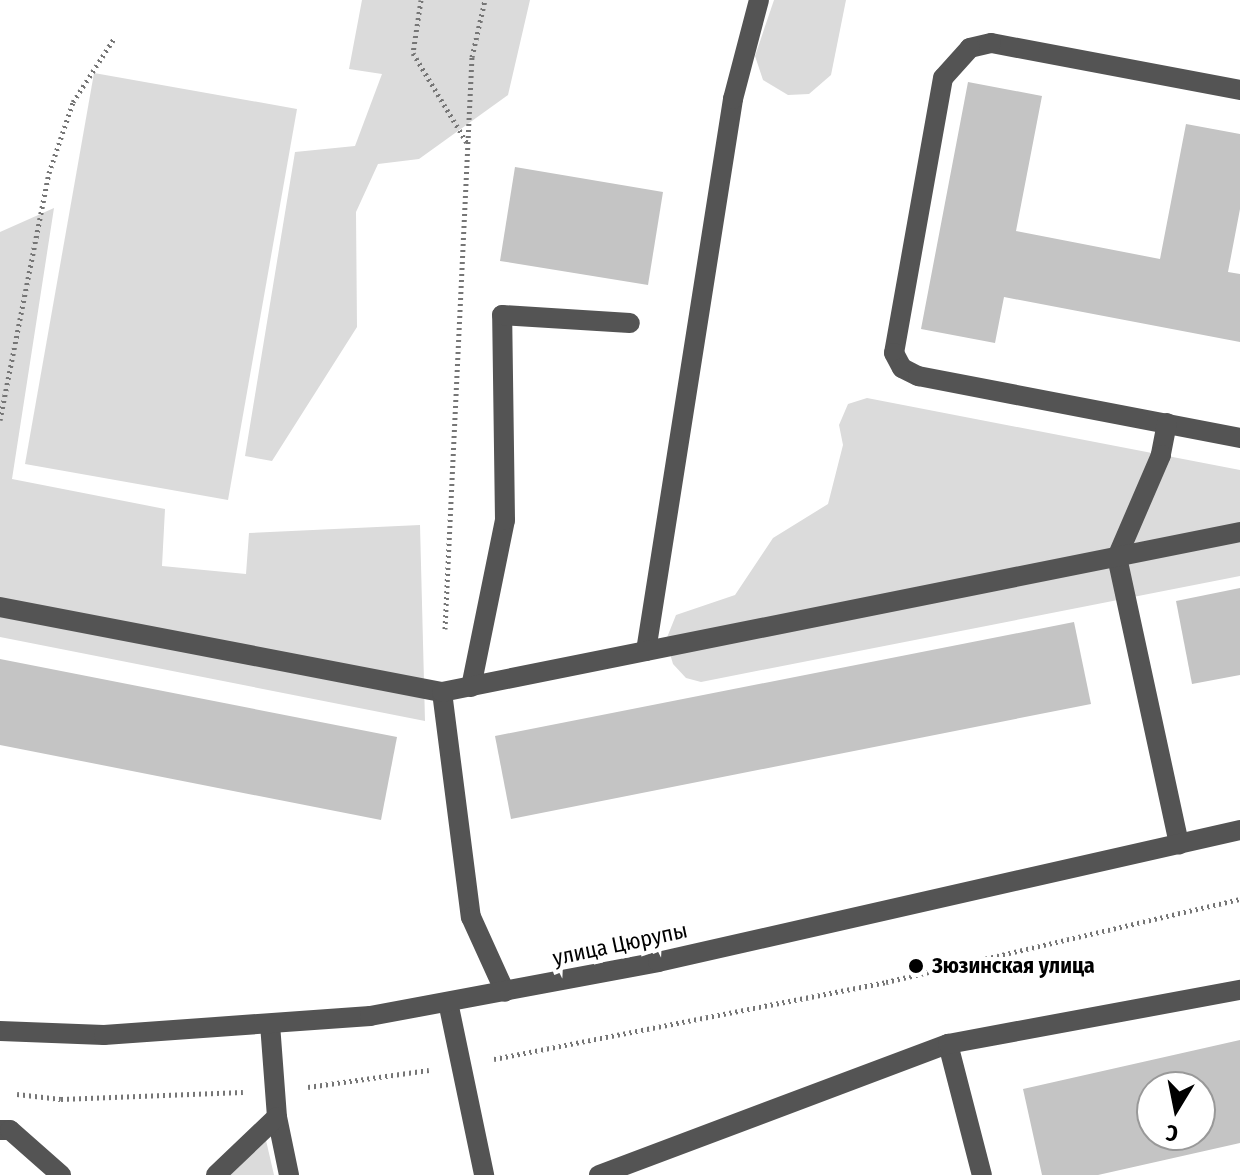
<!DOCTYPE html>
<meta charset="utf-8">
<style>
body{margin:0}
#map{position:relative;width:1240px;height:1175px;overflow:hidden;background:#fff;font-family:"Fira Sans Condensed",sans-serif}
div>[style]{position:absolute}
.green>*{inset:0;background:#dbdbdb}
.building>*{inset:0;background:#c4c4c4}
.path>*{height:5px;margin-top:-2.5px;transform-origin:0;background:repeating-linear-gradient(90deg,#767676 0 2px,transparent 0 6px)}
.minor>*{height:20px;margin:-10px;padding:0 10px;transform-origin:10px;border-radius:10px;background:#545454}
.dots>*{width:22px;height:22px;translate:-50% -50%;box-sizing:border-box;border:4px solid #fff;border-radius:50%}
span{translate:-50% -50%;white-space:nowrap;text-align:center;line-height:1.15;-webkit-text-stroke:8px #fff;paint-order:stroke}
.street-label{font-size:22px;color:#000}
.poi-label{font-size:22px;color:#000;font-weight:700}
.left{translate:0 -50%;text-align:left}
.north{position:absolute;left:1136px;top:1071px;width:80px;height:80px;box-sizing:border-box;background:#fff;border:2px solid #999;border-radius:50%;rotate:190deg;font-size:22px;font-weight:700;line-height:32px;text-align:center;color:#000}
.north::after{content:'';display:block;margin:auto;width:28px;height:36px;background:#000;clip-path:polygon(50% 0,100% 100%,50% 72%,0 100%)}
</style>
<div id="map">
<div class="green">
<div style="clip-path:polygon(362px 0,530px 0,508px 95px,419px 159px,378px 164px,356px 212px,357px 327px,272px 461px,245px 456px,295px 152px,355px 146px,382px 74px,349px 69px)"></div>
<div style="clip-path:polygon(774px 0,846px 0,831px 75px,809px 94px,788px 95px,763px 80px,755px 56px)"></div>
<div style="clip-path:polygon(94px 73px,297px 109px,228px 500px,25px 464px)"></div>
<div style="clip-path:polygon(54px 208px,12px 479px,165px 509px,162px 566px,246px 574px,249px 533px,420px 525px,425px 721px,0 637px,0 232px)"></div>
<div style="clip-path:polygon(867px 398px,1240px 470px,1240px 576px,701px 682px,686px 678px,673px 664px,666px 640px,676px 615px,735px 595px,773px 538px,828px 504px,843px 445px,839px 425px,848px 404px)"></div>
<div style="clip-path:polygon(265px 1136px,274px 1175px,228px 1175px)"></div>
</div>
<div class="building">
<div style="clip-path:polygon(968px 82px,1042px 96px,1016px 231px,1160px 259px,1186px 124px,1240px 134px,1240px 209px,1228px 272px,1240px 274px,1240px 342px,1004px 297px,995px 343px,921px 329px)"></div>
<div style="clip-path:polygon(515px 167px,663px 192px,648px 285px,500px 261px)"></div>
<div style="clip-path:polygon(1240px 588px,1240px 675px,1192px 684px,1176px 601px)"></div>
<div style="clip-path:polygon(1074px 622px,1091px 704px,511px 819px,495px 736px)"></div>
<div style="clip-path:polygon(0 659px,397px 737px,381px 820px,0 745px)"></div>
<div style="clip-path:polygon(evenodd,1240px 1040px,1240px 1143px,1098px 1175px,1042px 1175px,1023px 1089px,1240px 1040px,1152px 1087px,1200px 1087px,1200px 1135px,1152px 1135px,1152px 1087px)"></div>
</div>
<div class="path">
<div style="left:421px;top:0;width:54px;rotate:98.6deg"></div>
<div style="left:413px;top:53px;width:105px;rotate:59deg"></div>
<div style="left:0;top:420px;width:252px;rotate:-78.8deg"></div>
<div style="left:49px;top:173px;width:75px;rotate:-71.3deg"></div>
<div style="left:73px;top:102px;width:77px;rotate:-57.1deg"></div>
<div style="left:445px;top:629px;width:573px;rotate:-87.3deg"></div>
<div style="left:472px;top:57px;width:58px;rotate:-77.2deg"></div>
<div style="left:494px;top:1059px;width:399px;rotate:-11.1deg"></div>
<div style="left:886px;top:982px;width:364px;rotate:-13.2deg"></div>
<div style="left:308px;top:1087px;width:122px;rotate:-8deg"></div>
<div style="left:17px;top:1094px;width:44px;rotate:6.5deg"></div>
<div style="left:61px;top:1099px;width:182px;rotate:-2.2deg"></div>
</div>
<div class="minor">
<div style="left:1240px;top:90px;width:253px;rotate:-169.3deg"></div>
<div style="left:991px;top:43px;width:22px;rotate:167deg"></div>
<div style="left:970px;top:48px;width:40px;rotate:132deg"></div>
<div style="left:943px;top:78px;width:279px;rotate:100.1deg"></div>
<div style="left:894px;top:353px;width:17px;rotate:62deg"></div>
<div style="left:902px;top:368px;width:18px;rotate:27deg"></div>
<div style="left:918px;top:376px;width:328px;rotate:10.9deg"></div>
<div style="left:1167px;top:423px;width:33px;rotate:101deg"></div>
<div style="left:1161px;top:455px;width:111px;rotate:113.3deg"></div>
<div style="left:1117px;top:557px;width:294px;rotate:77.8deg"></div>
<div style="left:0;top:607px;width:450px;rotate:10.9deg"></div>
<div style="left:442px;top:692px;width:227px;rotate:82.7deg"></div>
<div style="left:471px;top:917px;width:82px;rotate:65.6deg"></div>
<div style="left:646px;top:651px;width:559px;rotate:-81.04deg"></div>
<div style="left:733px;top:99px;width:102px;rotate:-75.3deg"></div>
<div style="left:471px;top:687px;width:170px;rotate:-78.5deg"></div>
<div style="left:505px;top:520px;width:205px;rotate:-90.8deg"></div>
<div style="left:502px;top:315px;width:128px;rotate:3.6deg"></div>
<div style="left:442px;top:692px;width:814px;rotate:-11.34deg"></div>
<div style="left:448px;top:1002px;width:177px;rotate:78.2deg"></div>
<div style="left:270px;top:1024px;width:93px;rotate:85.7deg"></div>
<div style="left:277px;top:1117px;width:59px;rotate:78.3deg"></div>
<div style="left:0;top:1031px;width:104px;rotate:2.2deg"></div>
<div style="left:104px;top:1035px;width:267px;rotate:-4.1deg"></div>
<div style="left:370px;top:1016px;width:293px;rotate:-10.6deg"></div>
<div style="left:658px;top:962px;width:597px;rotate:-12.78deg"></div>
<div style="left:948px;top:1044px;width:135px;rotate:75.5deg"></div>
<div style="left:0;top:1130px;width:10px"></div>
<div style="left:10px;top:1130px;width:68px;rotate:41.4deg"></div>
<div style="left:216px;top:1175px;width:84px;rotate:-43.6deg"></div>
<div style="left:599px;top:1175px;width:373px;rotate:-20.6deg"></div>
<div style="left:948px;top:1044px;width:297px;rotate:-10.5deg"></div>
</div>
<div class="dots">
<div style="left:916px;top:966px;background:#000"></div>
</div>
<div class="street-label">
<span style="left:620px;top:944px;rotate:-12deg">улица Цюрупы</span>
</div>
<div class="poi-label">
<span class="left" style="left:932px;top:966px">Зюзинская улица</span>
</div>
<div class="north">С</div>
</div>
